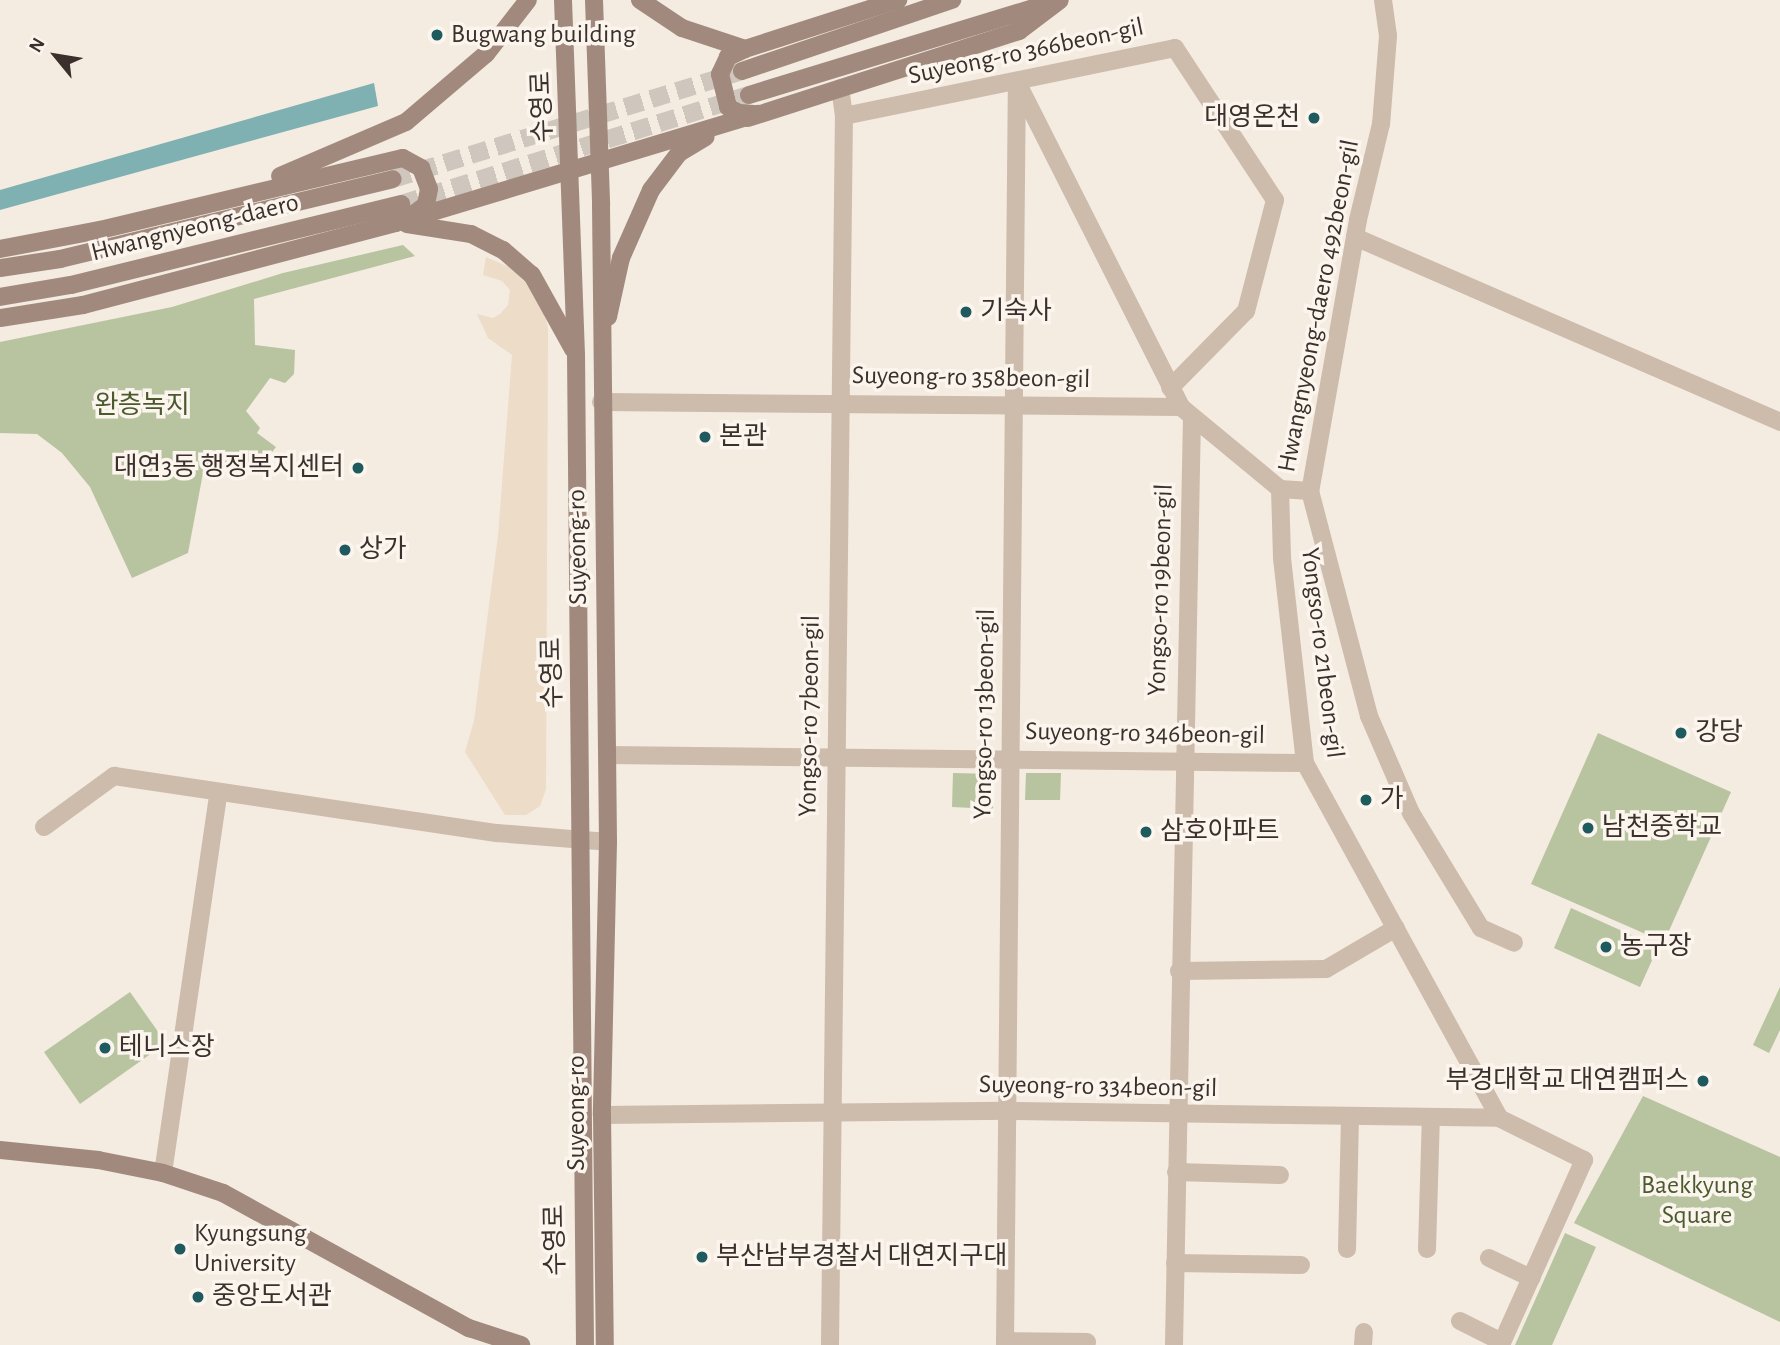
<!DOCTYPE html>
<meta charset="utf-8">
<style>
body{margin:0}
#map{position:relative;width:1780px;height:1345px;overflow:hidden;background:#f4ebe1;font-family:"Alegreya Sans","Noto Sans KR",sans-serif}
div>[style]{position:absolute}
.green>*{inset:0;background:#b8c4a0}
.plaza>*{inset:0;background:#ecdcc8}
.water>*{inset:0;background:#7fb0b2}
.secondary-tunnel>*{height:18px;margin-top:-9px;transform-origin:0;background:repeating-linear-gradient(90deg,#cfc6bd 0 18px,transparent 0 27px)}
.street>*{height:18px;margin:-9px;padding:0 9px;transform-origin:9px;border-radius:9px;background:#cdbbac}
.secondary>*{height:18px;margin:-9px;padding:0 9px;transform-origin:9px;border-radius:9px;background:#a18a7d}
.dots>*{width:19px;height:19px;translate:-50% -50%;box-sizing:border-box;border:4px solid #fbf5ee;border-radius:50%}
span{translate:-50% -50%;white-space:nowrap;text-align:center;line-height:1.15;-webkit-text-stroke:7px #fbf5ee;paint-order:stroke}
.poi-label{font-size:26px;color:#3b302b}
.left{translate:0 -50%;text-align:left}
.right{translate:-100% -50%;text-align:right}
.street-label{font-size:26px;color:#3b302b}
.park-label{font-size:26px;color:#4a5a2e}
.north{position:absolute;left:21px;top:21px;width:70px;height:70px;-webkit-text-stroke:5px #fbf5ee;paint-order:stroke;rotate:300deg;font-size:19px;font-weight:700;line-height:28px;text-align:center;color:#3b302b}
.north::after{content:'';display:block;margin:auto;width:24px;height:32px;background:#3b302b;clip-path:polygon(50% 0,100% 100%,50% 72%,0 100%)}
</style>
<div id="map">
<div class="green">
<div style="clip-path:polygon(403px 245px,415px 256px,254px 299px,255px 345px,295px 350px,294px 374px,285px 383px,270px 378px,246px 411px,260px 428px,257px 433px,276px 447px,262px 465px,203px 473px,188px 553px,132px 578px,90px 487px,62px 453px,37px 434px,0 433px,0 342px,172px 307px,283px 273px)"></div>
<div style="clip-path:polygon(1598px 733px,1731px 792px,1664px 942px,1531px 884px)"></div>
<div style="clip-path:polygon(953px 773px,993px 774px,993px 809px,952px 807px)"></div>
<div style="clip-path:polygon(1026px 773px,1061px 773px,1060px 800px,1025px 800px)"></div>
<div style="clip-path:polygon(1571px 908px,1658px 947px,1640px 987px,1554px 948px)"></div>
<div style="clip-path:polygon(1780px 987px,1780px 1030px,1769px 1053px,1753px 1045px)"></div>
<div style="clip-path:polygon(130px 992px,166px 1043px,80px 1104px,44px 1052px)"></div>
<div style="clip-path:polygon(1643px 1096px,1780px 1157px,1780px 1322px,1574px 1223px)"></div>
<div style="clip-path:polygon(1565px 1233px,1596px 1247px,1552px 1345px,1515px 1345px)"></div>
</div>
<div class="plaza">
<div style="clip-path:polygon(486px 257px,520px 272px,543px 307px,548px 328px,546px 789px,540px 806px,526px 815px,505px 815px,465px 752px,474px 721px,498px 536px,512px 355px,488px 338px,477px 314px,493px 318px,500px 314px,508px 305px,510px 290px,502px 281px,483px 275px)"></div>
</div>
<div class="water">
<div style="clip-path:polygon(374px 83px,378px 106px,0 210px,0 190px)"></div>
</div>
<div class="secondary-tunnel">
<div style="left:393px;top:179px;width:365px;rotate:-17.2deg"></div>
<div style="left:401px;top:204px;width:365px;rotate:-17.4deg"></div>
</div>
<div class="street">
<div style="left:1383px;top:0;width:36px;rotate:82deg"></div>
<div style="left:1388px;top:36px;width:88px;rotate:94.5deg"></div>
<div style="left:1381px;top:124px;width:99px;rotate:103.5deg"></div>
<div style="left:1358px;top:220px;width:275px;rotate:100deg"></div>
<div style="left:1310px;top:491px;width:233px;rotate:75.3deg"></div>
<div style="left:1369px;top:716px;width:106px;rotate:66.6deg"></div>
<div style="left:1411px;top:813px;width:135px;rotate:58.7deg"></div>
<div style="left:1481px;top:928px;width:36px;rotate:24deg"></div>
<div style="left:1019px;top:86px;width:360px;rotate:63.2deg"></div>
<div style="left:1181px;top:407px;width:129px;rotate:39.6deg"></div>
<div style="left:1280px;top:489px;width:30px;rotate:4deg"></div>
<div style="left:844px;top:116px;width:338px;rotate:-11.6deg"></div>
<div style="left:1175px;top:48px;width:182px;rotate:56.7deg"></div>
<div style="left:1275px;top:200px;width:115px;rotate:104.6deg"></div>
<div style="left:1246px;top:311px;width:108px;rotate:134.6deg"></div>
<div style="left:1355px;top:237px;width:464px;rotate:23.5deg"></div>
<div style="left:601px;top:402px;width:580px;rotate:0.49deg"></div>
<div style="left:1280px;top:489px;width:69px;rotate:88.3deg"></div>
<div style="left:1282px;top:558px;width:206px;rotate:83.6deg"></div>
<div style="left:1305px;top:763px;width:405px;rotate:61.3deg"></div>
<div style="left:607px;top:755px;width:698px;rotate:0.66deg"></div>
<div style="left:44px;top:827px;width:87px;rotate:-36.1deg"></div>
<div style="left:114px;top:776px;width:387px;rotate:8.5deg"></div>
<div style="left:497px;top:833px;width:111px;rotate:4.6deg"></div>
<div style="left:1179px;top:971px;width:147px;rotate:-0.8deg"></div>
<div style="left:1326px;top:969px;width:81px;rotate:-30.4deg"></div>
<div style="left:602px;top:1115px;width:406px;rotate:-0.6deg"></div>
<div style="left:1008px;top:1111px;width:491px;rotate:0.8deg"></div>
<div style="left:1499px;top:1118px;width:95px;rotate:26.3deg"></div>
<div style="left:1584px;top:1160px;width:203px;rotate:114.2deg"></div>
<div style="left:1176px;top:1172px;width:104px;rotate:1.7deg"></div>
<div style="left:163px;top:1173px;width:383px;rotate:-81.7deg"></div>
<div style="left:1347px;top:1249px;width:133px;rotate:-88.7deg"></div>
<div style="left:1427px;top:1249px;width:132px;rotate:-88.3deg"></div>
<div style="left:1489px;top:1258px;width:47px;rotate:25.5deg"></div>
<div style="left:1175px;top:1263px;width:126px;rotate:0.9deg"></div>
<div style="left:1460px;top:1321px;width:47px;rotate:26.6deg"></div>
<div style="left:1005px;top:1341px;width:82px;rotate:0.7deg"></div>
<div style="left:830px;top:1345px;width:1229px;rotate:-89.35deg"></div>
<div style="left:844px;top:116px;width:28px;rotate:-98deg"></div>
<div style="left:1005px;top:1345px;width:1262px;rotate:-89.46deg"></div>
<div style="left:1174px;top:1345px;width:925px;rotate:-88.89deg"></div>
<div style="left:1363px;top:1345px;width:13px;rotate:-86deg"></div>
</div>
<div class="secondary">
<div style="left:563px;top:0;width:354px;rotate:87.9deg"></div>
<div style="left:576px;top:354px;width:991px;rotate:89.48deg"></div>
<div style="left:594px;top:0;width:205px;rotate:88deg"></div>
<div style="left:601px;top:205px;width:637px;rotate:89.37deg"></div>
<div style="left:608px;top:842px;width:273px;rotate:91.3deg"></div>
<div style="left:602px;top:1115px;width:230px;rotate:89.3deg"></div>
<div style="left:640px;top:0;width:50px;rotate:33.7deg"></div>
<div style="left:682px;top:28px;width:66px;rotate:18.4deg"></div>
<div style="left:745px;top:49px;width:161px;rotate:-17.8deg"></div>
<div style="left:745px;top:49px;width:19px;rotate:155deg"></div>
<div style="left:728px;top:57px;width:19px;rotate:115deg"></div>
<div style="left:720px;top:74px;width:34px;rotate:76deg"></div>
<div style="left:728px;top:107px;width:13px;rotate:29deg"></div>
<div style="left:739px;top:113px;width:15px;rotate:4deg"></div>
<div style="left:742px;top:71px;width:222px;rotate:-18.7deg"></div>
<div style="left:749px;top:95px;width:312px;rotate:-17deg"></div>
<div style="left:748px;top:118px;width:285px;rotate:-17.8deg"></div>
<div style="left:1019px;top:31px;width:51px;rotate:-37.1deg"></div>
<div style="left:280px;top:176px;width:137px;rotate:-23.2deg"></div>
<div style="left:406px;top:122px;width:105px;rotate:-40.4deg"></div>
<div style="left:486px;top:54px;width:68px;rotate:-52.1deg"></div>
<div style="left:407px;top:224px;width:65px;rotate:8.9deg"></div>
<div style="left:471px;top:234px;width:36px;rotate:27deg"></div>
<div style="left:503px;top:250px;width:38px;rotate:41deg"></div>
<div style="left:532px;top:275px;width:85px;rotate:61deg"></div>
<div style="left:0;top:249px;width:102px;rotate:-10.8deg"></div>
<div style="left:100px;top:230px;width:311px;rotate:-13.4deg"></div>
<div style="left:403px;top:158px;width:21px;rotate:29deg"></div>
<div style="left:421px;top:168px;width:22px;rotate:69deg"></div>
<div style="left:429px;top:189px;width:16px;rotate:101deg"></div>
<div style="left:426px;top:205px;width:17px;rotate:144deg"></div>
<div style="left:0;top:268px;width:61px;rotate:-8.5deg"></div>
<div style="left:60px;top:259px;width:342px;rotate:-13.5deg"></div>
<div style="left:0;top:297px;width:72px;rotate:-9.6deg"></div>
<div style="left:71px;top:285px;width:340px;rotate:-13.8deg"></div>
<div style="left:608px;top:317px;width:60px;rotate:-77.6deg"></div>
<div style="left:621px;top:258px;width:74px;rotate:-66.2deg"></div>
<div style="left:651px;top:190px;width:46px;rotate:-52.9deg"></div>
<div style="left:679px;top:153px;width:31px;rotate:-31deg"></div>
<div style="left:0;top:318px;width:84px;rotate:-8.9deg"></div>
<div style="left:83px;top:305px;width:324px;rotate:-14.7deg"></div>
<div style="left:396px;top:223px;width:378px;rotate:-16.8deg"></div>
<div style="left:0;top:1150px;width:99px;rotate:5.8deg"></div>
<div style="left:98px;top:1160px;width:66px;rotate:11.3deg"></div>
<div style="left:163px;top:1173px;width:63px;rotate:18.4deg"></div>
<div style="left:223px;top:1193px;width:281px;rotate:28.8deg"></div>
<div style="left:469px;top:1328px;width:55px;rotate:18.1deg"></div>
</div>
<div class="dots">
<div style="left:437px;top:35px;background:#1f5a5e"></div>
<div style="left:1314px;top:118px;background:#1f5a5e"></div>
<div style="left:966px;top:312px;background:#1f5a5e"></div>
<div style="left:705px;top:437px;background:#1f5a5e"></div>
<div style="left:358px;top:468px;background:#1f5a5e"></div>
<div style="left:345px;top:550px;background:#1f5a5e"></div>
<div style="left:1681px;top:733px;background:#1f5a5e"></div>
<div style="left:1366px;top:800px;background:#1f5a5e"></div>
<div style="left:1588px;top:828px;background:#1f5a5e"></div>
<div style="left:1146px;top:832px;background:#1f5a5e"></div>
<div style="left:1606px;top:947px;background:#1f5a5e"></div>
<div style="left:105px;top:1048px;background:#1f5a5e"></div>
<div style="left:1703px;top:1081px;background:#1f5a5e"></div>
<div style="left:180px;top:1249px;background:#1f5a5e"></div>
<div style="left:702px;top:1257px;background:#1f5a5e"></div>
<div style="left:198px;top:1297px;background:#1f5a5e"></div>
</div>
<div class="poi-label">
<span class="left" style="left:451px;top:35px">Bugwang building</span>
<span class="right" style="left:1300px;top:118px">대영온천</span>
<span class="left" style="left:980px;top:312px">기숙사</span>
<span class="left" style="left:719px;top:437px">본관</span>
<span class="right" style="left:344px;top:468px">대연3동 행정복지센터</span>
<span class="left" style="left:359px;top:550px">상가</span>
<span class="left" style="left:1695px;top:733px">강당</span>
<span class="left" style="left:1380px;top:800px">가</span>
<span class="left" style="left:1602px;top:828px">남천중학교</span>
<span class="left" style="left:1160px;top:832px">삼호아파트</span>
<span class="left" style="left:1620px;top:947px">농구장</span>
<span class="left" style="left:119px;top:1048px">테니스장</span>
<span class="right" style="left:1689px;top:1081px">부경대학교 대연캠퍼스</span>
<span class="left" style="left:194px;top:1249px">Kyungsung<br>University</span>
<span class="left" style="left:716px;top:1257px">부산남부경찰서 대연지구대</span>
<span class="left" style="left:212px;top:1297px">중앙도서관</span>
</div>
<div class="street-label">
<span style="left:1026px;top:52px;rotate:-12deg">Suyeong-ro 366beon-gil</span>
<span style="left:543px;top:107px;rotate:-92deg">수영로</span>
<span style="left:195px;top:228px;rotate:-14deg">Hwangnyeong-daero</span>
<span style="left:1319px;top:306px;rotate:-79deg">Hwangnyeong-daero 492beon-gil</span>
<span style="left:971px;top:378px;rotate:1deg">Suyeong-ro 358beon-gil</span>
<span style="left:578px;top:547px;rotate:-91deg">Suyeong-ro</span>
<span style="left:1161px;top:590px;rotate:-88deg">Yongso-ro 19beon-gil</span>
<span style="left:1322px;top:653px;rotate:83deg">Yongso-ro 21beon-gil</span>
<span style="left:553px;top:673px;rotate:-91deg">수영로</span>
<span style="left:985px;top:714px;rotate:-89deg">Yongso-ro 13beon-gil</span>
<span style="left:810px;top:716px;rotate:-89deg">Yongso-ro 7beon-gil</span>
<span style="left:1145px;top:734px;rotate:1deg">Suyeong-ro 346beon-gil</span>
<span style="left:1098px;top:1087px;rotate:1deg">Suyeong-ro 334beon-gil</span>
<span style="left:577px;top:1113px;rotate:-90deg">Suyeong-ro</span>
<span style="left:556px;top:1240px;rotate:-91deg">수영로</span>
</div>
<div class="park-label">
<span style="left:142px;top:406px">완층녹지</span>
<span style="left:1697px;top:1201px">Baekkyung<br>Square</span>
</div>
<div class="north">N</div>
</div>
